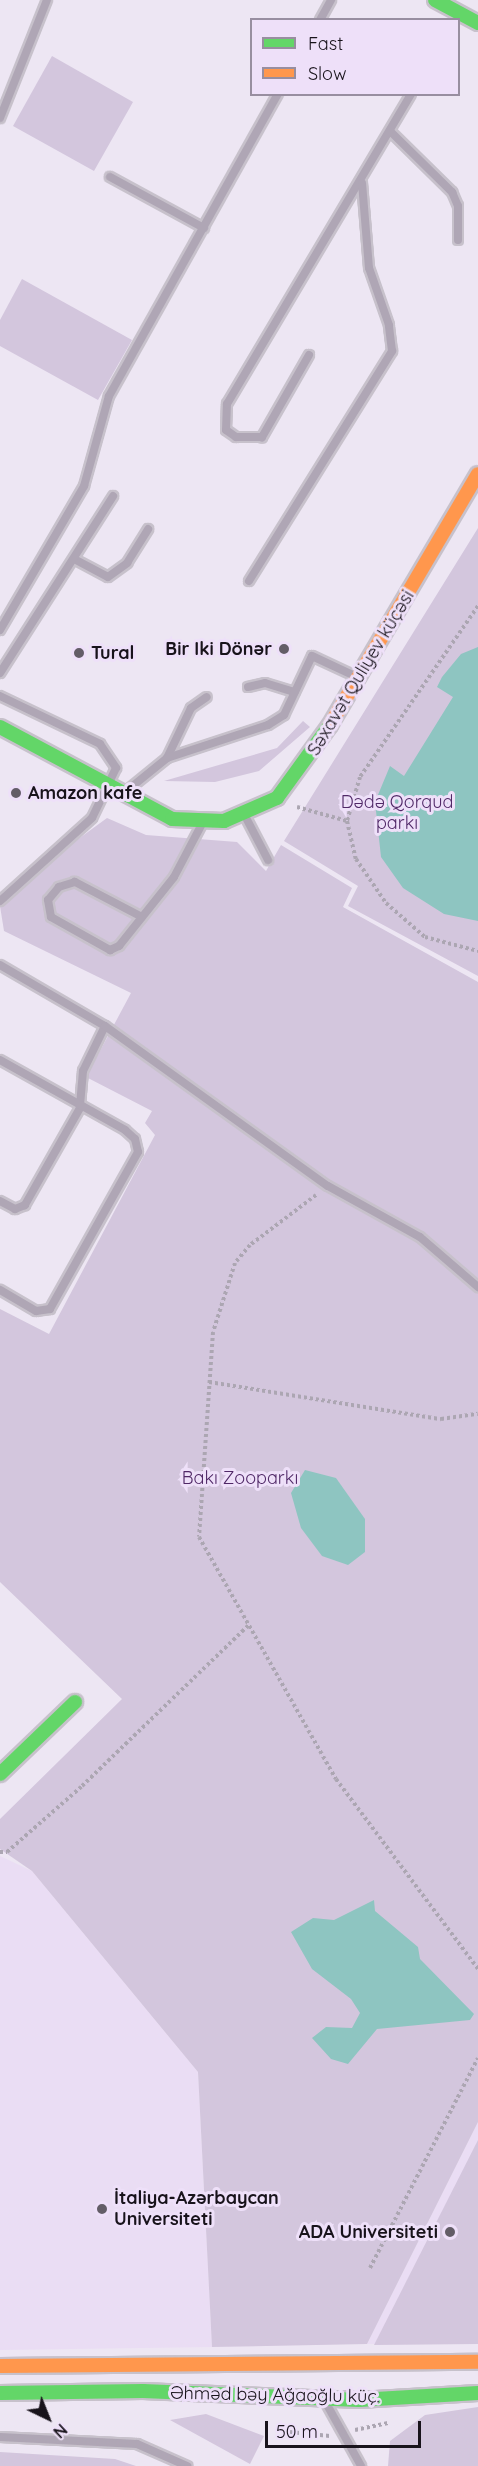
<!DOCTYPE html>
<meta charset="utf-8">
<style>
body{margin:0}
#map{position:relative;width:478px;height:2466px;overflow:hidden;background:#ede6f3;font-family:Quicksand,sans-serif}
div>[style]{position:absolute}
.built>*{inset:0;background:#eaddf4}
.green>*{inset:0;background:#d3c6dd}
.water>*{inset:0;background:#8ec5c1}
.path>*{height:4px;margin-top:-2px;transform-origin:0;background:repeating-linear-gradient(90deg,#aca6b2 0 3px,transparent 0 6px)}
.roads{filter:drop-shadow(2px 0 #c7c1cb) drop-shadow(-2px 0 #c7c1cb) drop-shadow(0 2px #c7c1cb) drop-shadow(0 -2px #c7c1cb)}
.lane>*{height:8px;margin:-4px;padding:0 4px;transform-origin:4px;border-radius:4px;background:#afa6b5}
.fast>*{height:14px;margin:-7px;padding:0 7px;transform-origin:7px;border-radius:7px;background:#63d668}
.slow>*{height:14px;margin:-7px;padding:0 7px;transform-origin:7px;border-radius:7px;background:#ff974d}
.dots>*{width:16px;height:16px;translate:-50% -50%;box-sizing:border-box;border:3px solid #eee0f9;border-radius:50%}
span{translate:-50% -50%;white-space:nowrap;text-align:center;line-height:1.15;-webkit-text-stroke:6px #eee0f9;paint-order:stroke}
.poi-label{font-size:18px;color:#18131b;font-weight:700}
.right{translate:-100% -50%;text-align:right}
.left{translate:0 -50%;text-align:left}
.street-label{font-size:18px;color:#18131b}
.park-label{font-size:18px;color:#502867}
.legend{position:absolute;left:250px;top:18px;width:210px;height:78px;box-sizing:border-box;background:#eee0f9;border:2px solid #988ea0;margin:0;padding:8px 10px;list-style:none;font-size:18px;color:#18131b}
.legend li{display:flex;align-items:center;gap:12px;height:30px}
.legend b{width:30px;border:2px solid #988ea0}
.north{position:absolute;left:18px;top:2388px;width:60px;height:60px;-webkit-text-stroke:4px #eee0f9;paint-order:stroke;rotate:137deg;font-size:16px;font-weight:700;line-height:24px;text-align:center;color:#18131b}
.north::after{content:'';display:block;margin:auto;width:21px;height:27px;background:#18131b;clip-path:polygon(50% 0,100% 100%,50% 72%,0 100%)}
.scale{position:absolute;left:265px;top:2421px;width:156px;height:27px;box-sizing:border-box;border:3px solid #18131b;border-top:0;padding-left:8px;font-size:18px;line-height:21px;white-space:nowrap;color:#18131b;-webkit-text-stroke:4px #eee0f9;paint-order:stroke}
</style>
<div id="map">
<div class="built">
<div style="clip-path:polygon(0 1856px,32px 1871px,198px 2072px,212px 2347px,0 2350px)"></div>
<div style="clip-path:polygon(478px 2122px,478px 2343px,367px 2344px)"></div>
</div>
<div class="green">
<div style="clip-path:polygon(52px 56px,133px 102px,94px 171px,13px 126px)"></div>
<div style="clip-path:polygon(22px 279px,132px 340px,98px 400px,0 346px,0 320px)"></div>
<div style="clip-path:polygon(478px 528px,478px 976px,348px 906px,358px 886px,284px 841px)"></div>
<div style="clip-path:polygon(303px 721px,310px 727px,259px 771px,215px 782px,164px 781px,277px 748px)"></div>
<div style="clip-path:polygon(107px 818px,146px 835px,237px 842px,266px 871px,281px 845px,352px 888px,343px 907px,478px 982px,478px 2122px,367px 2344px,212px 2347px,198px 2072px,32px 1871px,0 1849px,0 1819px,122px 1699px,0 1582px,0 1309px,49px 1334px,155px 1135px,145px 1123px,152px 1111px,86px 1077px,131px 993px,4px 931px,0 906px,14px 886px)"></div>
<div style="clip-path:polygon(478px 2140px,478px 2344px,374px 2345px)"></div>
<div style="clip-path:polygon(478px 2407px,478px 2466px,388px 2466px,390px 2441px,425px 2415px)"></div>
<div style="clip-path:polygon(206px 2414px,264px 2436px,250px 2464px,170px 2420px)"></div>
<div style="clip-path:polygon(0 2452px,115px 2459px,136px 2466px,0 2466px)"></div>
</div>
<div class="water">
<div style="clip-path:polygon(478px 647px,478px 921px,444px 914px,403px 888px,381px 857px,375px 802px,390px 766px,404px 776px,453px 697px,437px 687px,442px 677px,461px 654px)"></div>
<div style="clip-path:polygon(305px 1470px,336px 1478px,365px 1519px,365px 1552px,348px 1565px,322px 1556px,301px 1528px,291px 1493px)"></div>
<div style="clip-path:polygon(374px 1900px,375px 1911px,418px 1947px,420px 1959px,474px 2014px,470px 2020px,377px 2029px,348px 2064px,331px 2059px,312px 2038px,326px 2027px,352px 2028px,360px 2013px,351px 1999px,312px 1969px,291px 1932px,313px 1918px,334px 1920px)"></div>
</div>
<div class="path">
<div style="left:478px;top:606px;width:208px;rotate:124.6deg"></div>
<div style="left:360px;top:777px;width:46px;rotate:106.5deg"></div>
<div style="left:347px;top:821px;width:39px;rotate:77deg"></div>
<div style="left:356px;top:859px;width:53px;rotate:55.7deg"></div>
<div style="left:386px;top:903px;width:52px;rotate:41.1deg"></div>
<div style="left:425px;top:937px;width:55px;rotate:14.8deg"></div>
<div style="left:297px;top:807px;width:52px;rotate:15.6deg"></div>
<div style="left:316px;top:1195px;width:83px;rotate:142.9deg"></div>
<div style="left:250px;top:1245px;width:23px;rotate:130deg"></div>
<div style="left:235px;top:1263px;width:72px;rotate:107.7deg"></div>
<div style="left:213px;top:1332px;width:205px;rotate:93.9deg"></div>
<div style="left:199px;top:1537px;width:278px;rotate:60.5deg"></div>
<div style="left:336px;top:1779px;width:237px;rotate:53.2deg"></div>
<div style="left:209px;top:1382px;width:235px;rotate:9.1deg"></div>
<div style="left:441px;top:1419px;width:37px;rotate:-8deg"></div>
<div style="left:0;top:1852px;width:7px"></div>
<div style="left:7px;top:1852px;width:100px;rotate:-41.3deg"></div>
<div style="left:82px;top:1786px;width:232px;rotate:-44deg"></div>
<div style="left:370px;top:2268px;width:236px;rotate:-62.8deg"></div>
<div style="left:355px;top:2430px;width:35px;rotate:-12deg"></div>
<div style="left:290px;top:2432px;width:40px;rotate:5.7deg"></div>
</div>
<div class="roads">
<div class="lane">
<div style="left:320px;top:20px;width:23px;rotate:-61deg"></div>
<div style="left:0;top:118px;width:127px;rotate:-68.3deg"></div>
<div style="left:391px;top:132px;width:86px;rotate:44.5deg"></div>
<div style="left:452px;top:192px;width:15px;rotate:67deg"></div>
<div style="left:458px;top:206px;width:34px;rotate:90deg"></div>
<div style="left:110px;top:177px;width:107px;rotate:28.5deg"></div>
<div style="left:309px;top:355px;width:95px;rotate:119.8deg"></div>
<div style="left:262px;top:437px;width:26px;rotate:180deg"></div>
<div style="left:236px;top:437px;width:12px;rotate:-145deg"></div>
<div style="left:226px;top:430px;width:26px;rotate:-88deg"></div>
<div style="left:227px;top:404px;width:360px;rotate:-59.3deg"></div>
<div style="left:76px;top:560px;width:36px;rotate:28deg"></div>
<div style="left:108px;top:577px;width:24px;rotate:-36deg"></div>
<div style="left:127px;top:563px;width:40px;rotate:-58deg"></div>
<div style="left:249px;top:581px;width:271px;rotate:-58.1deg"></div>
<div style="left:392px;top:351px;width:26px;rotate:-97deg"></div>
<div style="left:389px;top:325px;width:60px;rotate:-109.3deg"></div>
<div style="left:369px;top:268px;width:85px;rotate:-94.7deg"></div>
<div style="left:0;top:630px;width:167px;rotate:-59.7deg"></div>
<div style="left:84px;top:486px;width:93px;rotate:-74.5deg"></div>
<div style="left:109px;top:396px;width:346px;rotate:-60.8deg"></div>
<div style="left:0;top:673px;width:210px;rotate:-57.4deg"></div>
<div style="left:248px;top:687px;width:17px;rotate:-13deg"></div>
<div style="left:265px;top:683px;width:31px;rotate:17deg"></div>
<div style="left:0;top:696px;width:111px;rotate:25.6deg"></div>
<div style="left:100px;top:744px;width:29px;rotate:56deg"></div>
<div style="left:116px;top:768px;width:55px;rotate:115.6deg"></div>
<div style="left:92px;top:818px;width:124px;rotate:137.9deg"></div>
<div style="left:167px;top:758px;width:55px;rotate:-64.4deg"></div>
<div style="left:191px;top:708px;width:19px;rotate:-35deg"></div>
<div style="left:124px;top:793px;width:55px;rotate:-39.1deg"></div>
<div style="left:167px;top:758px;width:106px;rotate:-18.1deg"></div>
<div style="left:268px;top:725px;width:19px;rotate:-32deg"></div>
<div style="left:284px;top:715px;width:65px;rotate:-64.6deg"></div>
<div style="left:312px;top:656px;width:50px;rotate:25deg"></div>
<div style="left:244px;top:814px;width:52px;rotate:62.4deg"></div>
<div style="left:142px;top:917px;width:76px;rotate:-152.4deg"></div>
<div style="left:75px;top:882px;width:17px;rotate:163deg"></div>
<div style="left:59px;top:887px;width:17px;rotate:130deg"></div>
<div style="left:48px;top:900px;width:17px;rotate:80deg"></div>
<div style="left:51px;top:917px;width:68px;rotate:29.2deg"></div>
<div style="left:110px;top:950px;width:10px;rotate:-24deg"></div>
<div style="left:119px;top:946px;width:88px;rotate:-51.4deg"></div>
<div style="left:174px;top:877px;width:60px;rotate:-62.2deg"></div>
<div style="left:0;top:965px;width:121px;rotate:30.2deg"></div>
<div style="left:105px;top:1026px;width:50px;rotate:116.1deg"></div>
<div style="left:83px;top:1071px;width:37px;rotate:95deg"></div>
<div style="left:80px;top:1108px;width:112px;rotate:119.6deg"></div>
<div style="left:25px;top:1205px;width:11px;rotate:158deg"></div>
<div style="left:15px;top:1209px;width:17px;rotate:-152deg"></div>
<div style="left:105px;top:1026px;width:274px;rotate:35.7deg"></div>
<div style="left:328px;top:1186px;width:105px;rotate:29deg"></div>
<div style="left:420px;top:1237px;width:77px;rotate:40.8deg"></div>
<div style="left:0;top:1060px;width:143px;rotate:29.2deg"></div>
<div style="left:125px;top:1130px;width:13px;rotate:42deg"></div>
<div style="left:135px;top:1139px;width:13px;rotate:77deg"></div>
<div style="left:138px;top:1152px;width:180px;rotate:119.3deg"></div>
<div style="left:50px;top:1309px;width:14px;rotate:172deg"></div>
<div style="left:36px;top:1311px;width:42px;rotate:-149.7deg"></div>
<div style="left:326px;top:2403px;width:72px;rotate:60.9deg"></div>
<div style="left:0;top:2437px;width:137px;rotate:2.9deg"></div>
<div style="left:137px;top:2444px;width:55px;rotate:23.7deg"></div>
</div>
<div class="fast">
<div style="left:435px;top:0;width:49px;rotate:28.1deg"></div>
<div style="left:0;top:727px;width:195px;rotate:28.1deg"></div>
<div style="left:172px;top:819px;width:52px;rotate:2.2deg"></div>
<div style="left:224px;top:821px;width:58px;rotate:-23.5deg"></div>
<div style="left:277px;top:798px;width:90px;rotate:-54deg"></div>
<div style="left:0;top:1774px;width:104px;rotate:-43.8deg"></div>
<div style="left:0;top:2393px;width:143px;rotate:-0.8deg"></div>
<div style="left:143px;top:2391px;width:216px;rotate:2.4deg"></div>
<div style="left:359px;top:2400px;width:119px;rotate:-3.4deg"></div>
</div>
<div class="slow">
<div style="left:330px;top:725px;width:291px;rotate:-59.5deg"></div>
<div style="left:0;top:2366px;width:478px;rotate:-0.5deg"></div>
</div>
</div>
<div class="dots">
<div style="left:284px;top:649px;background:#635d67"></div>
<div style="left:79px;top:653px;background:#635d67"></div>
<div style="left:16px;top:793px;background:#635d67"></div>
<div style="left:102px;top:2209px;background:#635d67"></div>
<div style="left:450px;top:2232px;background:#635d67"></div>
</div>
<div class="poi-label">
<span class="right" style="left:272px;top:649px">Bir Iki Dönər</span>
<span class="left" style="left:91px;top:653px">Tural</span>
<span class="left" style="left:28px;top:793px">Amazon kafe</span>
<span class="left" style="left:114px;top:2209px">İtaliya-Azərbaycan<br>Universiteti</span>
<span class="right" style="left:438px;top:2232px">ADA Universiteti</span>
</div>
<div class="street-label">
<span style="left:361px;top:673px;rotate:-59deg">Səxavət Quliyev küçəsi</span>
<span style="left:275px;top:2395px;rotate:1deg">Əhməd bəy Ağaoğlu küç.</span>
</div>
<div class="park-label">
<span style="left:397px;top:813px">Dədə Qorqud<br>parkı</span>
<span style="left:240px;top:1478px">Bakı Zooparkı</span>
</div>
<ul class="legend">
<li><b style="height:8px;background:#63d668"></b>Fast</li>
<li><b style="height:8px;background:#ff974d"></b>Slow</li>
</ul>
<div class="north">N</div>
<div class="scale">50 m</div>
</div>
